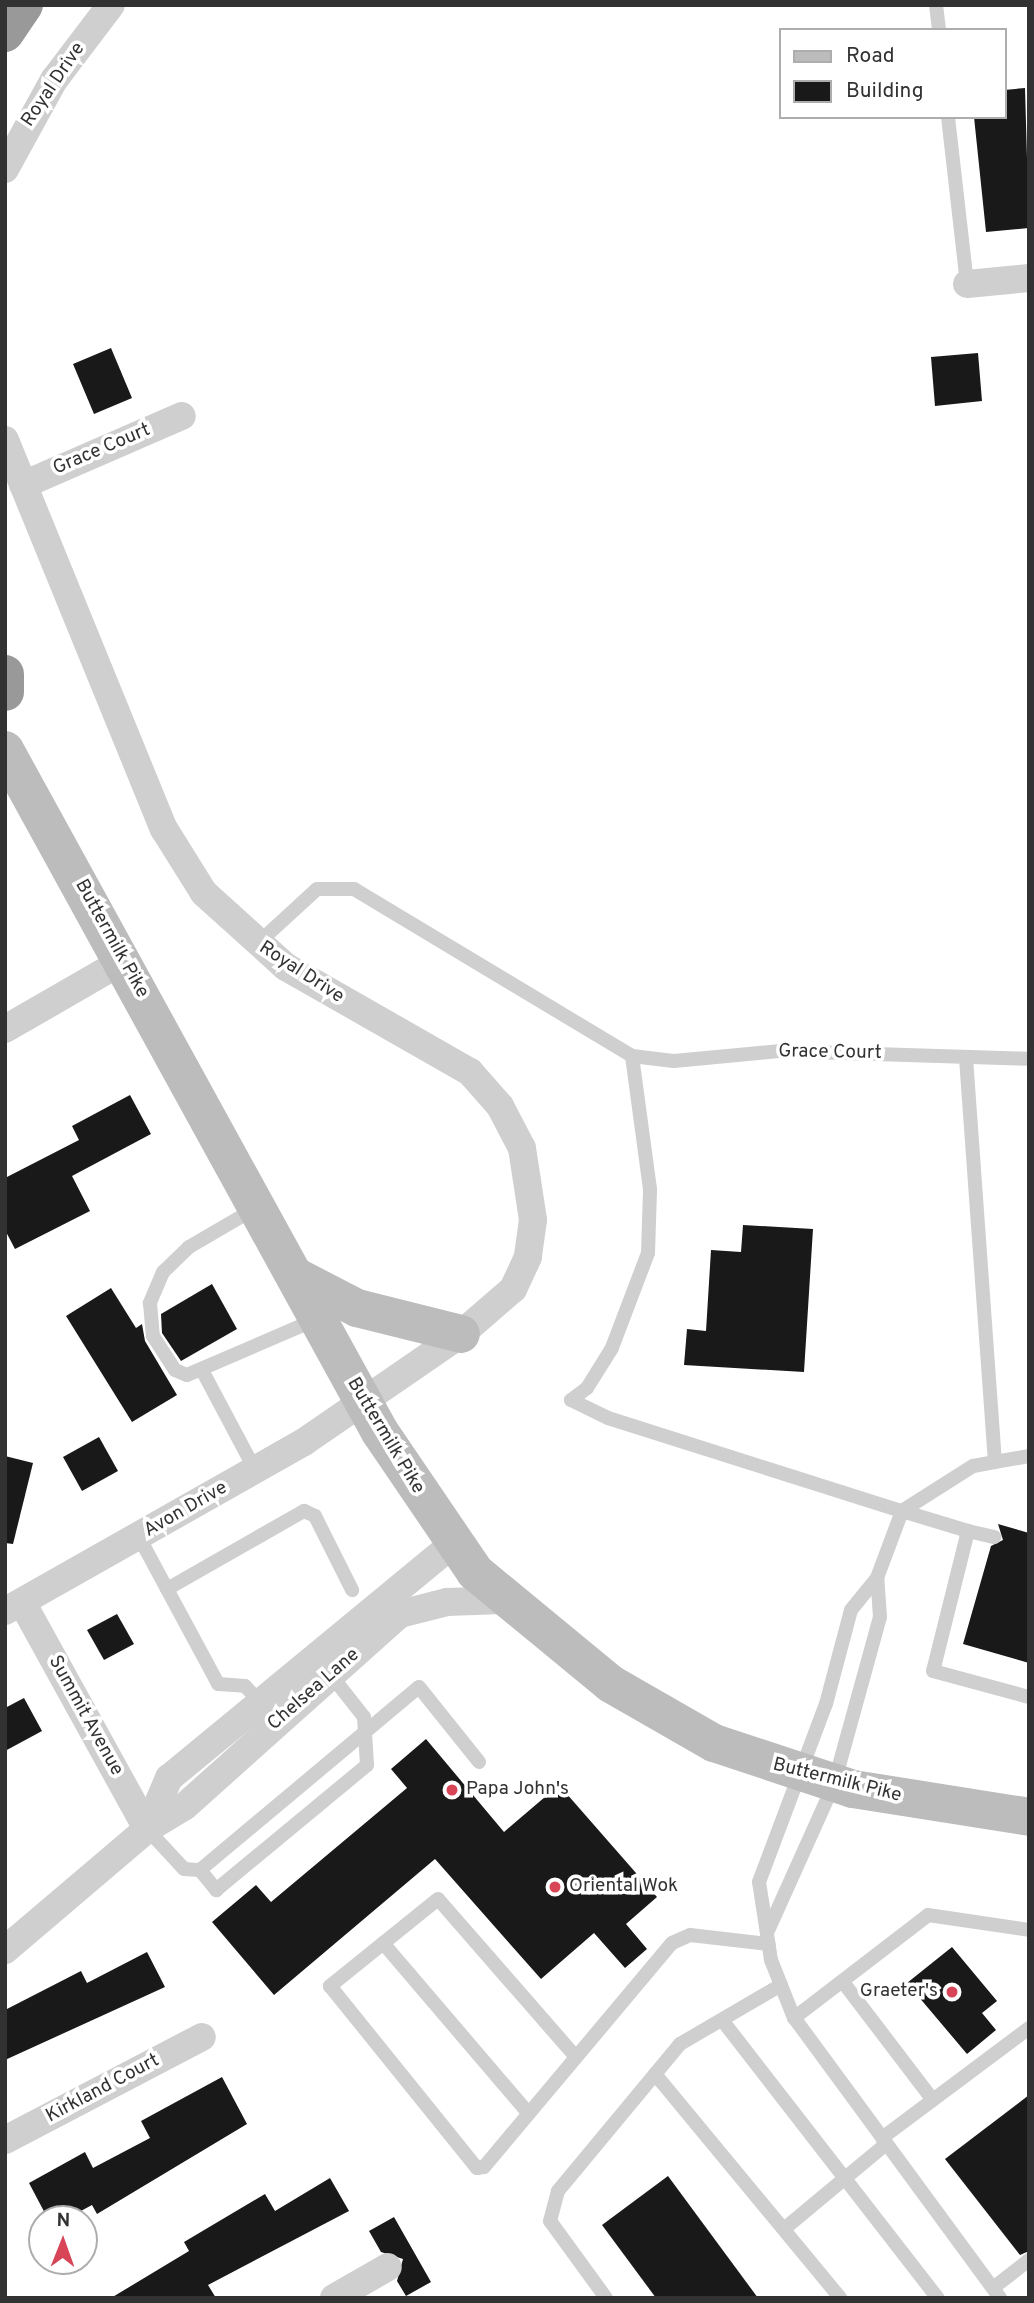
<!DOCTYPE html>
<style>
body{margin:0}
#map{position:relative;width:1034px;height:2303px;overflow:hidden;background:#fff;font-family:Overpass,sans-serif}
div>[style]{position:absolute}
.building>*{inset:0;background:#191919}
.lane>*{height:14px;margin:-7px;padding:0 7px;transform-origin:7px;border-radius:7px;background:#cfcfcf}
.street>*{height:28px;margin:-14px;padding:0 14px;transform-origin:14px;border-radius:14px;background:#cfcfcf}
.secondary>*{height:38px;margin:-19px;padding:0 19px;transform-origin:19px;border-radius:19px;background:#bcbcbc}
.highway>*{height:38px;margin:-19px;padding:0 19px;transform-origin:19px;border-radius:19px;background:#999}
.dots>*{width:19px;height:19px;translate:-50% -50%;box-sizing:border-box;border:4px solid #fff;border-radius:50%}
span{translate:-50% -50%;white-space:nowrap;text-align:center;line-height:1.15;-webkit-text-stroke:7px #fff;paint-order:stroke}
.street-label{font-size:19px;color:#323232}
.poi-label{font-size:19px;color:#323232}
.left{translate:0 -50%;text-align:left}
.right{translate:-100% -50%;text-align:right}
.frame{position:absolute;inset:0;border:7px solid #323232;pointer-events:none}
.legend{position:absolute;left:779px;top:28px;width:228px;height:91px;box-sizing:border-box;background:#fff;border:2px solid #adadad;margin:0;padding:9px 12px;list-style:none;font-size:21px;color:#323232}
.legend li{display:flex;align-items:center;gap:14px;height:35px}
.legend b{width:35px;border:2px solid #adadad}
.north{position:absolute;left:28px;top:2205px;width:70px;height:70px;box-sizing:border-box;background:#fff;border:2px solid #adadad;border-radius:50%;rotate:1deg;font-size:19px;font-weight:700;line-height:28px;text-align:center;color:#323232}
.north::after{content:'';display:block;margin:auto;width:24px;height:32px;background:#d74557;clip-path:polygon(50% 0,100% 100%,50% 72%,0 100%)}
</style>
<div id="map">
<div class="building">
<div style="clip-path:polygon(1025px 88px,1029px 228px,986px 232px,974px 117px,1004px 117px,1004px 90px)"></div>
<div style="clip-path:polygon(111px 348px,132px 398px,94px 414px,73px 364px)"></div>
<div style="clip-path:polygon(978px 353px,982px 401px,935px 406px,931px 357px)"></div>
<div style="clip-path:polygon(130px 1095px,151px 1134px,72px 1176px,90px 1211px,15px 1249px,5px 1230px,5px 1178px,79px 1140px,72px 1126px)"></div>
<div style="clip-path:polygon(743px 1225px,813px 1229px,804px 1372px,684px 1365px,687px 1329px,706px 1331px,711px 1250px,741px 1252px)"></div>
<div style="clip-path:polygon(212px 1284px,237px 1329px,181px 1361px,162px 1333px,161px 1314px)"></div>
<div style="clip-path:polygon(111px 1288px,136px 1328px,142px 1324px,145px 1341px,177px 1395px,132px 1422px,66px 1316px)"></div>
<div style="clip-path:polygon(99px 1437px,118px 1471px,82px 1491px,63px 1457px)"></div>
<div style="clip-path:polygon(5px 1456px,33px 1463px,13px 1544px,5px 1543px)"></div>
<div style="clip-path:polygon(998px 1524px,1029px 1533px,1029px 1663px,963px 1644px,991px 1546px,1003px 1540px)"></div>
<div style="clip-path:polygon(117px 1614px,134px 1644px,104px 1660px,87px 1630px)"></div>
<div style="clip-path:polygon(24px 1698px,42px 1731px,5px 1751px,5px 1708px)"></div>
<div style="clip-path:polygon(426px 1739px,504px 1832px,559px 1785px,657px 1897px,626px 1924px,647px 1949px,625px 1968px,594px 1933px,541px 1979px,435px 1859px,274px 1995px,212px 1922px,256px 1885px,271px 1902px,407px 1788px,391px 1769px)"></div>
<div style="clip-path:polygon(952px 1947px,997px 2001px,982px 2013px,996px 2030px,967px 2054px,907px 1983px)"></div>
<div style="clip-path:polygon(147px 1952px,165px 1987px,5px 2060px,5px 2010px,81px 1971px,87px 1983px)"></div>
<div style="clip-path:polygon(222px 2077px,247px 2124px,97px 2214px,92px 2205px,66px 2219px,48px 2219px,29px 2183px,85px 2152px,93px 2168px,150px 2138px,141px 2121px)"></div>
<div style="clip-path:polygon(1029px 2095px,1029px 2251px,1020px 2255px,945px 2159px)"></div>
<div style="clip-path:polygon(668px 2176px,758px 2298px,656px 2298px,602px 2225px)"></div>
<div style="clip-path:polygon(330px 2178px,349px 2211px,208px 2285px,216px 2298px,111px 2298px,189px 2251px,184px 2242px,265px 2194px,275px 2211px)"></div>
<div style="clip-path:polygon(394px 2217px,431px 2282px,406px 2296px,397px 2281px,403px 2259px,381px 2252px,369px 2231px)"></div>
</div>
<div class="lane">
<div style="left:936px;top:5px;width:25px;rotate:83deg"></div>
<div style="left:948px;top:117px;width:168px;rotate:83.5deg"></div>
<div style="left:257px;top:944px;width:81px;rotate:-42.5deg"></div>
<div style="left:317px;top:889px;width:37px"></div>
<div style="left:354px;top:889px;width:324px;rotate:31deg"></div>
<div style="left:632px;top:1056px;width:135px;rotate:82.3deg"></div>
<div style="left:650px;top:1190px;width:63px;rotate:91.8deg"></div>
<div style="left:648px;top:1253px;width:102px;rotate:110.8deg"></div>
<div style="left:612px;top:1348px;width:47px;rotate:122deg"></div>
<div style="left:587px;top:1388px;width:20px;rotate:143deg"></div>
<div style="left:571px;top:1400px;width:41px;rotate:25.9deg"></div>
<div style="left:608px;top:1418px;width:308px;rotate:17.6deg"></div>
<div style="left:902px;top:1511px;width:84px;rotate:-32.4deg"></div>
<div style="left:973px;top:1466px;width:57px;rotate:-10.1deg"></div>
<div style="left:632px;top:1056px;width:42px;rotate:6.8deg"></div>
<div style="left:674px;top:1061px;width:105px;rotate:-5.4deg"></div>
<div style="left:779px;top:1051px;width:250px;rotate:1.8deg"></div>
<div style="left:966px;top:1058px;width:402px;rotate:85.9deg"></div>
<div style="left:256px;top:1208px;width:78px;rotate:149.8deg"></div>
<div style="left:189px;top:1247px;width:36px;rotate:136deg"></div>
<div style="left:163px;top:1272px;width:34px;rotate:113deg"></div>
<div style="left:150px;top:1303px;width:33px;rotate:85deg"></div>
<div style="left:153px;top:1336px;width:40px;rotate:57.1deg"></div>
<div style="left:175px;top:1370px;width:13px;rotate:23deg"></div>
<div style="left:187px;top:1375px;width:139px;rotate:-23.3deg"></div>
<div style="left:203px;top:1372px;width:111px;rotate:62deg"></div>
<div style="left:968px;top:1531px;width:27px;rotate:13deg"></div>
<div style="left:139px;top:1537px;width:167px;rotate:61.7deg"></div>
<div style="left:218px;top:1684px;width:27px;rotate:4deg"></div>
<div style="left:245px;top:1686px;width:22px;rotate:47deg"></div>
<div style="left:167px;top:1589px;width:158px;rotate:-29.7deg"></div>
<div style="left:304px;top:1511px;width:12px;rotate:24deg"></div>
<div style="left:315px;top:1516px;width:83px;rotate:63.4deg"></div>
<div style="left:147px;top:1829px;width:54px;rotate:47.2deg"></div>
<div style="left:184px;top:1869px;width:16px;rotate:4deg"></div>
<div style="left:200px;top:1870px;width:26px;rotate:51deg"></div>
<div style="left:216px;top:1890px;width:196px;rotate:-39.6deg"></div>
<div style="left:367px;top:1765px;width:48px;rotate:-93.6deg"></div>
<div style="left:364px;top:1717px;width:53px;rotate:-128.2deg"></div>
<div style="left:200px;top:1870px;width:285px;rotate:-39.9deg"></div>
<div style="left:419px;top:1687px;width:96px;rotate:51.3deg"></div>
<div style="left:767px;top:1933px;width:163px;rotate:-65.8deg"></div>
<div style="left:834px;top:1784px;width:173px;rotate:-74.6deg"></div>
<div style="left:880px;top:1617px;width:39px;rotate:-94deg"></div>
<div style="left:383px;top:1943px;width:223px;rotate:49.5deg"></div>
<div style="left:843px;top:1982px;width:148px;rotate:52.7deg"></div>
<div style="left:794px;top:2018px;width:169px;rotate:-37.5deg"></div>
<div style="left:928px;top:1915px;width:102px;rotate:8.4deg"></div>
<div style="left:722px;top:2020px;width:352px;rotate:52.2deg"></div>
<div style="left:575px;top:2056px;width:208px;rotate:-131.1deg"></div>
<div style="left:438px;top:1899px;width:139px;rotate:141.1deg"></div>
<div style="left:330px;top:1986px;width:234px;rotate:51.1deg"></div>
<div style="left:477px;top:2168px;width:7px;rotate:-8deg"></div>
<div style="left:484px;top:2167px;width:292px;rotate:-50deg"></div>
<div style="left:672px;top:1943px;width:20px;rotate:-24deg"></div>
<div style="left:690px;top:1935px;width:79px;rotate:6.6deg"></div>
<div style="left:655px;top:2074px;width:291px;rotate:50.4deg"></div>
<div style="left:882px;top:2138px;width:184px;rotate:-36.8deg"></div>
<div style="left:784px;top:2229px;width:133px;rotate:-39.8deg"></div>
<div style="left:993px;top:2288px;width:46px;rotate:-37.9deg"></div>
<div style="left:606px;top:2298px;width:95px;rotate:-126deg"></div>
<div style="left:550px;top:2221px;width:31px;rotate:-75deg"></div>
<div style="left:558px;top:2191px;width:191px;rotate:-50.3deg"></div>
<div style="left:680px;top:2044px;width:117px;rotate:-30.3deg"></div>
<div style="left:1000px;top:2298px;width:348px;rotate:-126.3deg"></div>
<div style="left:794px;top:2018px;width:62px;rotate:-111.6deg"></div>
<div style="left:771px;top:1960px;width:79px;rotate:-98.7deg"></div>
<div style="left:759px;top:1882px;width:190px;rotate:-69.4deg"></div>
<div style="left:826px;top:1704px;width:97px;rotate:-75.1deg"></div>
<div style="left:851px;top:1610px;width:41px;rotate:-50.9deg"></div>
<div style="left:877px;top:1578px;width:72px;rotate:-69.5deg"></div>
<div style="left:902px;top:1511px;width:69px;rotate:16.9deg"></div>
<div style="left:968px;top:1531px;width:144px;rotate:104deg"></div>
<div style="left:933px;top:1671px;width:99px;rotate:15.2deg"></div>
</div>
<div class="street">
<div style="left:5px;top:169px;width:102px;rotate:-61.2deg"></div>
<div style="left:54px;top:80px;width:94px;rotate:-52.8deg"></div>
<div style="left:967px;top:284px;width:62px;rotate:-5.5deg"></div>
<div style="left:5px;top:440px;width:420px;rotate:67.8deg"></div>
<div style="left:164px;top:829px;width:75px;rotate:58deg"></div>
<div style="left:204px;top:893px;width:110px;rotate:42.1deg"></div>
<div style="left:286px;top:967px;width:212px;rotate:29.7deg"></div>
<div style="left:470px;top:1072px;width:45px;rotate:48.6deg"></div>
<div style="left:500px;top:1106px;width:47px;rotate:62.4deg"></div>
<div style="left:522px;top:1148px;width:73px;rotate:81.3deg"></div>
<div style="left:533px;top:1220px;width:37px;rotate:98deg"></div>
<div style="left:528px;top:1257px;width:35px;rotate:115deg"></div>
<div style="left:513px;top:1289px;width:69px;rotate:139.1deg"></div>
<div style="left:461px;top:1334px;width:191px;rotate:145.5deg"></div>
<div style="left:304px;top:1442px;width:343px;rotate:150.5deg"></div>
<div style="left:23px;top:485px;width:173px;rotate:-23.5deg"></div>
<div style="left:5px;top:1029px;width:136px;rotate:-30deg"></div>
<div style="left:23px;top:1604px;width:257px;rotate:61.1deg"></div>
<div style="left:147px;top:1829px;width:56px;rotate:-66.7deg"></div>
<div style="left:169px;top:1778px;width:368px;rotate:-39.5deg"></div>
<div style="left:5px;top:1950px;width:187px;rotate:-40.4deg"></div>
<div style="left:147px;top:1829px;width:44px;rotate:-31.2deg"></div>
<div style="left:185px;top:1806px;width:288px;rotate:-41.8deg"></div>
<div style="left:400px;top:1614px;width:49px;rotate:-14.3deg"></div>
<div style="left:447px;top:1602px;width:56px;rotate:-2deg"></div>
<div style="left:5px;top:2140px;width:222px;rotate:-27.6deg"></div>
<div style="left:334px;top:2298px;width:62px;rotate:-29.9deg"></div>
</div>
<div class="secondary">
<div style="left:5px;top:750px;width:778px;rotate:61.2deg"></div>
<div style="left:380px;top:1432px;width:169px;rotate:55.8deg"></div>
<div style="left:475px;top:1572px;width:176px;rotate:39.5deg"></div>
<div style="left:611px;top:1684px;width:119px;rotate:29.8deg"></div>
<div style="left:714px;top:1743px;width:146px;rotate:18.3deg"></div>
<div style="left:853px;top:1789px;width:178px;rotate:9deg"></div>
<div style="left:295px;top:1276px;width:70px;rotate:27.3deg"></div>
<div style="left:357px;top:1308px;width:107px;rotate:14deg"></div>
</div>
<div class="highway">
<div style="left:5px;top:33px;width:34px;rotate:-56deg"></div>
<div style="left:5px;top:674px;width:18px;rotate:90deg"></div>
</div>
<div class="dots">
<div style="left:452px;top:1790px;background:#d74557"></div>
<div style="left:555px;top:1887px;background:#d74557"></div>
<div style="left:952px;top:1992px;background:#d74557"></div>
</div>
<div class="street-label">
<span style="left:54px;top:85px;rotate:-56deg">Royal Drive</span>
<span style="left:102px;top:450px;rotate:-23deg">Grace Court</span>
<span style="left:111px;top:939px;rotate:61deg">Buttermilk Pike</span>
<span style="left:301px;top:973px;rotate:33deg">Royal Drive</span>
<span style="left:830px;top:1053px;rotate:1deg">Grace Court</span>
<span style="left:385px;top:1436px;rotate:59deg">Buttermilk Pike</span>
<span style="left:186px;top:1510px;rotate:-30deg">Avon Drive</span>
<span style="left:314px;top:1690px;rotate:-41deg">Chelsea Lane</span>
<span style="left:85px;top:1716px;rotate:61deg">Summit Avenue</span>
<span style="left:837px;top:1781px;rotate:14deg">Buttermilk Pike</span>
<span style="left:103px;top:2089px;rotate:-28deg">Kirkland Court</span>
</div>
<div class="poi-label">
<span class="left" style="left:466px;top:1790px">Papa John's</span>
<span class="left" style="left:569px;top:1887px">Oriental Wok</span>
<span class="right" style="left:938px;top:1992px">Graeter's</span>
</div>
<div class="frame"></div>
<ul class="legend">
<li><b style="height:9px;background:#bcbcbc"></b>Road</li>
<li><b style="height:19px;background:#191919"></b>Building</li>
</ul>
<div class="north">N</div>
</div>
